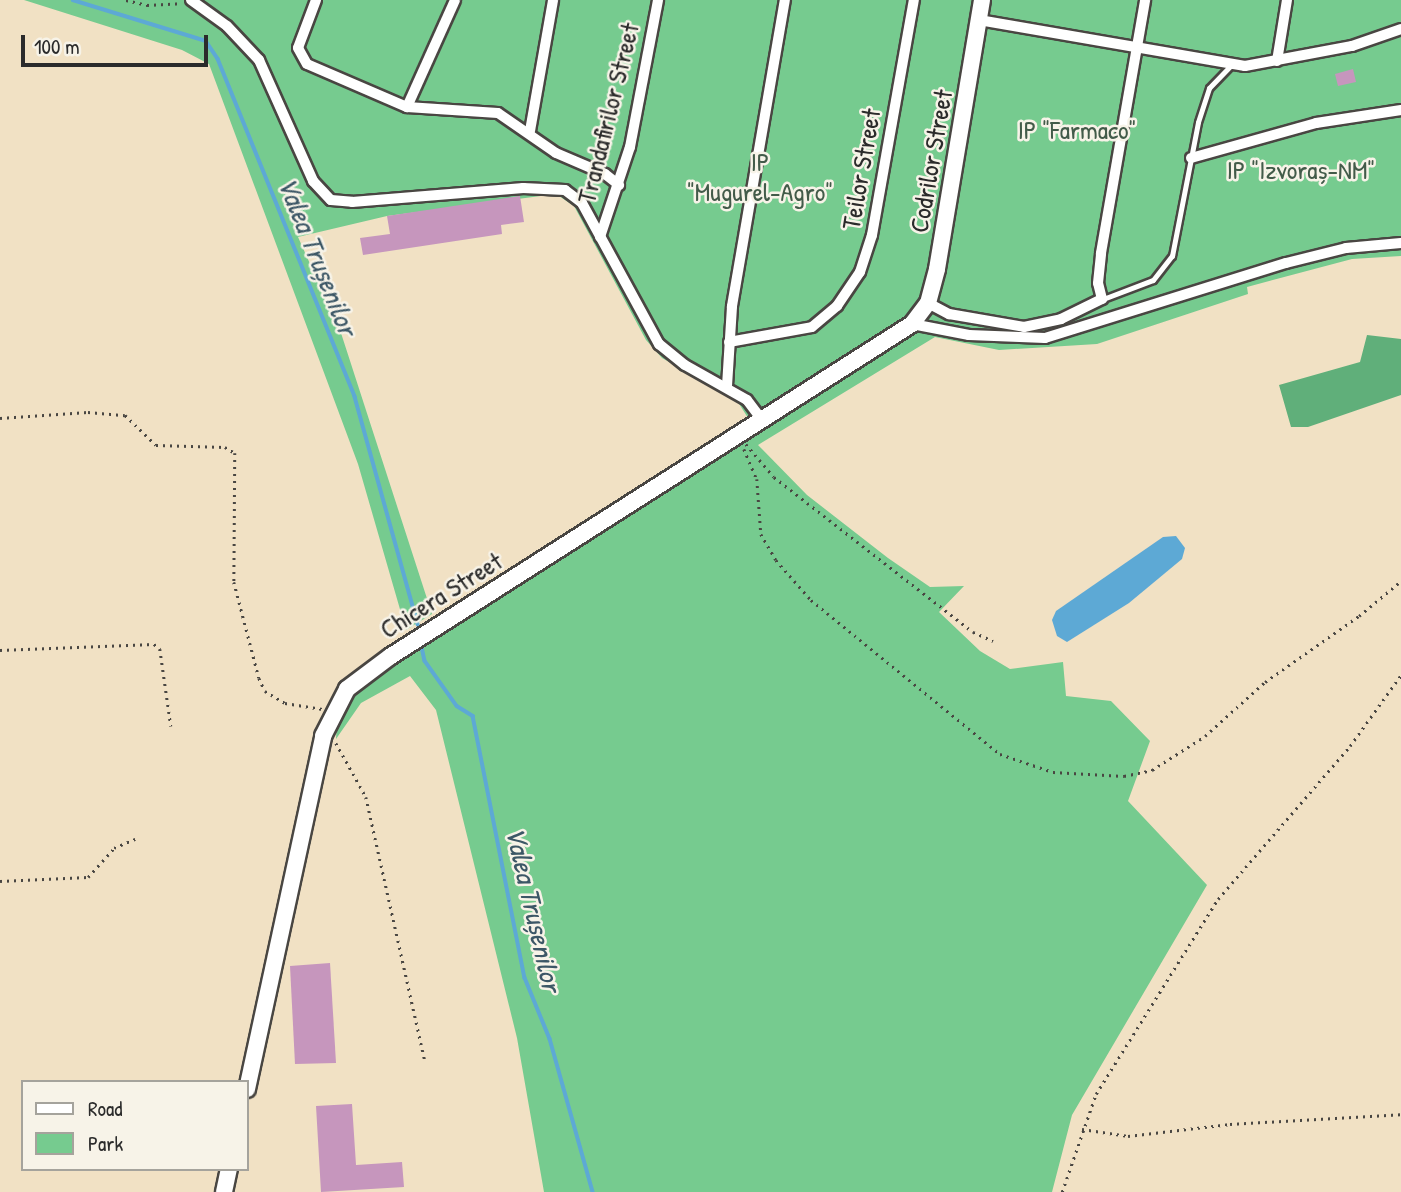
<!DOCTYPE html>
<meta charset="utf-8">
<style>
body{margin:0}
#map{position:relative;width:1401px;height:1192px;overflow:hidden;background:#f1e1c4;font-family:"Patrick Hand",sans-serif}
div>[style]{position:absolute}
.green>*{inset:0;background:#76cb8f}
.forest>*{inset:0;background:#60af7a}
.water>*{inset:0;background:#5da9d5}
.stream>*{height:3.5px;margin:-1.75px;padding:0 1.75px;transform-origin:1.75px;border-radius:1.75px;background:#5da9d5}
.building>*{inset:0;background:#c696bd}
.path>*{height:2.5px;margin-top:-1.25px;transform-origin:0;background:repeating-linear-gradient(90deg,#494642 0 2px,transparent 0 7px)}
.roads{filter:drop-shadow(2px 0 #494642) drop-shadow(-2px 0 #494642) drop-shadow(0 2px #494642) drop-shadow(0 -2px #494642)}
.lane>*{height:5px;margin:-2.5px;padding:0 2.5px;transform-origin:2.5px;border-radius:2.5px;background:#fff}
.street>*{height:10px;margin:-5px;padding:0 5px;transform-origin:5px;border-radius:5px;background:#fff}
.secondary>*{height:16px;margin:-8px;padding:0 8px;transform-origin:8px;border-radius:8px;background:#fff}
span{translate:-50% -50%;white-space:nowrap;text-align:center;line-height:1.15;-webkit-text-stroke:5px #f7f3e8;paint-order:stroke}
.street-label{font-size:26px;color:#2b2b2b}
.park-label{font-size:26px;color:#425b49}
.water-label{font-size:28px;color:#3c5766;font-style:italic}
.legend{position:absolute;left:21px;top:1080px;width:228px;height:91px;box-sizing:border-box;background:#f7f3e8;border:2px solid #a5a39c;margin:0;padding:9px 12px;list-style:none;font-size:21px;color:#2b2b2b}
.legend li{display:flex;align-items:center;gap:14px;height:35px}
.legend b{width:35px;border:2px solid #a5a39c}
.scale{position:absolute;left:21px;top:35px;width:187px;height:32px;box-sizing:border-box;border:4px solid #2b2b2b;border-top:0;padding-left:9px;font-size:21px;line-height:24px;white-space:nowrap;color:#2b2b2b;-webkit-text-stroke:5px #f7f3e8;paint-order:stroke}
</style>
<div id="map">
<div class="green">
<div style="clip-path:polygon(24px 0,1401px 0,1401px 256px,1352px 259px,1247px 287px,1248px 294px,1097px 344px,999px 350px,935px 337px,758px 445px,807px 495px,888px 558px,930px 587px,964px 586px,939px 612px,980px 651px,1010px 669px,1063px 662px,1066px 696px,1111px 701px,1150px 741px,1128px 801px,1207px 885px,1072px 1115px,1052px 1192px,544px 1192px,517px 1038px,436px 710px,410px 676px,361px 703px,336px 739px,337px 723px,348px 703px,378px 671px,433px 641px,757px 432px,736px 399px,662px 358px,646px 340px,574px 206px,556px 194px,387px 216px,298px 237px,341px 333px,432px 614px,406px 630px,358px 464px,209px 64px,182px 50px)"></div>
</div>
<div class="forest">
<div style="clip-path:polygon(1367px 335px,1401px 339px,1401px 395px,1308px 427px,1291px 427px,1279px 385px,1360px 362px)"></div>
</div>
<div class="water">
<div style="clip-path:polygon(1176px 536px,1185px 548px,1182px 559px,1129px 603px,1067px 642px,1057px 636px,1052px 620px,1056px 611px,1163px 537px)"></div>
</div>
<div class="stream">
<div style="left:73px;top:0;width:139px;rotate:17.1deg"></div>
<div style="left:206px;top:41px;width:22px;rotate:56deg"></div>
<div style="left:218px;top:59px;width:365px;rotate:67.9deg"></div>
<div style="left:355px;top:397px;width:236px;rotate:74.5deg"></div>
<div style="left:422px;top:647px;width:14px;rotate:78deg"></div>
<div style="left:425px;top:661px;width:55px;rotate:54.6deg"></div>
<div style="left:457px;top:706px;width:19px;rotate:32deg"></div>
<div style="left:473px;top:716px;width:267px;rotate:78.8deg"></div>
<div style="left:525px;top:978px;width:66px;rotate:67.7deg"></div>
<div style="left:550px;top:1039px;width:159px;rotate:74.3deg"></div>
</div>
<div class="building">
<div style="clip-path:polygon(1353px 69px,1356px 82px,1338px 86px,1335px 74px)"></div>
<div style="clip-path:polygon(520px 196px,524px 222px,501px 225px,502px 234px,363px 255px,360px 238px,390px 234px,387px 216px)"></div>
<div style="clip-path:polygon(330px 963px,336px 1063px,295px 1064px,290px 966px)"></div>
<div style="clip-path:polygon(352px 1104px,356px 1165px,402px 1162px,404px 1187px,321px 1192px,316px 1106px)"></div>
</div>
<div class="path">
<div style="left:126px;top:0;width:22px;rotate:13deg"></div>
<div style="left:147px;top:5px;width:34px;rotate:-3deg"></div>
<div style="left:0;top:418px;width:88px;rotate:-3.9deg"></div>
<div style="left:88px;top:412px;width:37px;rotate:5deg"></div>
<div style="left:125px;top:415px;width:43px;rotate:44.1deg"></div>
<div style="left:156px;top:445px;width:69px;rotate:1.7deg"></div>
<div style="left:225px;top:447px;width:12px;rotate:31deg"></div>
<div style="left:235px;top:453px;width:129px;rotate:90.4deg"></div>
<div style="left:234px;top:582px;width:99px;rotate:75.4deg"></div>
<div style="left:259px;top:678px;width:14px;rotate:65deg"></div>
<div style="left:265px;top:691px;width:23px;rotate:31deg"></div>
<div style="left:285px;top:703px;width:38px;rotate:9deg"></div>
<div style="left:746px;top:444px;width:43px;rotate:49.7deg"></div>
<div style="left:774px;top:477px;width:252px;rotate:37.9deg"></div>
<div style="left:973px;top:632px;width:22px;rotate:24deg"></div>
<div style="left:744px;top:449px;width:33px;rotate:67deg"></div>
<div style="left:757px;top:479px;width:55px;rotate:85.8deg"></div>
<div style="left:761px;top:534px;width:30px;rotate:60deg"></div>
<div style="left:776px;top:560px;width:53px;rotate:48.8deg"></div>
<div style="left:811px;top:600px;width:244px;rotate:39.2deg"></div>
<div style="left:1000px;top:754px;width:56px;rotate:18.8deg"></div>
<div style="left:1053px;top:772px;width:71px;rotate:3.2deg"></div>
<div style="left:1124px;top:776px;width:29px;rotate:-12deg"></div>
<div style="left:1152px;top:770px;width:63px;rotate:-32.7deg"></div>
<div style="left:1205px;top:736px;width:81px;rotate:-42deg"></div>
<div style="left:1265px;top:682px;width:115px;rotate:-35.1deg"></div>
<div style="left:1359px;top:616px;width:55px;rotate:-39.8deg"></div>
<div style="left:0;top:650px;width:154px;rotate:-2.2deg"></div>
<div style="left:154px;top:644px;width:8px;rotate:40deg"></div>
<div style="left:160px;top:649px;width:78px;rotate:81.9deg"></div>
<div style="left:336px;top:743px;width:62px;rotate:60.9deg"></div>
<div style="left:366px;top:797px;width:271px;rotate:77.4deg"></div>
<div style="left:0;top:881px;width:88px;rotate:-2.6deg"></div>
<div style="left:88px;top:877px;width:39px;rotate:-48deg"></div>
<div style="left:114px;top:848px;width:23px;rotate:-23deg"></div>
<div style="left:1082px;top:1129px;width:47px;rotate:8.7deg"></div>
<div style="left:1128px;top:1136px;width:103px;rotate:-6.7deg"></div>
<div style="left:1230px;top:1124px;width:171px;rotate:-3.3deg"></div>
<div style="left:1062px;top:1192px;width:104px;rotate:-70.9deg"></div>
<div style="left:1096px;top:1094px;width:230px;rotate:-58deg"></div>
<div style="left:1218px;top:899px;width:202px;rotate:-49.2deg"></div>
<div style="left:1350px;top:746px;width:87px;rotate:-54.3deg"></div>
</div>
<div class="roads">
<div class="lane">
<div style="left:1103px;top:299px;width:53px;rotate:-20.8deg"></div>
<div style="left:1153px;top:280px;width:31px;rotate:-52deg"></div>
<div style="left:1172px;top:256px;width:136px;rotate:-79deg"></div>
<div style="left:1198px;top:122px;width:36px;rotate:-72deg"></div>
<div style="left:1209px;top:88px;width:33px;rotate:-46deg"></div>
</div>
<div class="street">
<div style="left:191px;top:0;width:44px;rotate:35.8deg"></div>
<div style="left:227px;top:26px;width:47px;rotate:46.7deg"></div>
<div style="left:259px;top:60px;width:133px;rotate:65.9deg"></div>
<div style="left:313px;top:181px;width:26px;rotate:47deg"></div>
<div style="left:331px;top:200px;width:21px;rotate:5deg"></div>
<div style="left:352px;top:202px;width:172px;rotate:-4.7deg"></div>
<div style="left:523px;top:188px;width:42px;rotate:2.7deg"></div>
<div style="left:565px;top:190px;width:21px;rotate:37deg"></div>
<div style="left:582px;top:203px;width:161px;rotate:61.4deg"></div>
<div style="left:659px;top:344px;width:33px;rotate:39deg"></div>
<div style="left:685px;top:365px;width:71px;rotate:29.4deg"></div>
<div style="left:747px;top:400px;width:26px;rotate:53deg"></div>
<div style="left:316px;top:0;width:51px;rotate:110.6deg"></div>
<div style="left:298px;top:48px;width:18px;rotate:61deg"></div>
<div style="left:307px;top:64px;width:109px;rotate:23.3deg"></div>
<div style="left:407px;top:107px;width:91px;rotate:3.8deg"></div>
<div style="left:498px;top:113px;width:70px;rotate:34.6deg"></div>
<div style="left:556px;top:153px;width:53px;rotate:23.2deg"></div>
<div style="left:605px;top:174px;width:18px;rotate:38deg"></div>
<div style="left:979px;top:20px;width:270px;rotate:9.8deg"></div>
<div style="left:1245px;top:66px;width:109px;rotate:-10.6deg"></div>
<div style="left:1352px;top:46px;width:52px;rotate:-19.1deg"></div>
<div style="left:1277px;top:61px;width:62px;rotate:-80.7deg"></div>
<div style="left:407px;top:107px;width:117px;rotate:-65.8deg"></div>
<div style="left:530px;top:131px;width:133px;rotate:-80deg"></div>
<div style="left:1191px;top:158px;width:130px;rotate:-15.6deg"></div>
<div style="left:1316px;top:123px;width:86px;rotate:-8.7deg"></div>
<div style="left:600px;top:237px;width:95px;rotate:-71.6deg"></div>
<div style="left:630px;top:147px;width:150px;rotate:-79.2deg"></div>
<div style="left:928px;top:303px;width:24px;rotate:28deg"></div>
<div style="left:949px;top:314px;width:76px;rotate:9.8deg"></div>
<div style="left:1024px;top:327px;width:38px;rotate:-12deg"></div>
<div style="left:1061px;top:319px;width:46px;rotate:-26deg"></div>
<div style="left:1102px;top:299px;width:16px;rotate:-104deg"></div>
<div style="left:1098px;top:283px;width:30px;rotate:-84deg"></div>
<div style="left:1101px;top:253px;width:257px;rotate:-80.1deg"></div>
<div style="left:912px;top:324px;width:58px;rotate:10.9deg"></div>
<div style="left:969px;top:335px;width:76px;rotate:2.3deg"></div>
<div style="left:1045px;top:338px;width:252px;rotate:-17.3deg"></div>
<div style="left:1286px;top:263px;width:62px;rotate:-14deg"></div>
<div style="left:1346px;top:248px;width:55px;rotate:-5.2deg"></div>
<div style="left:729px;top:342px;width:84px;rotate:-10.2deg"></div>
<div style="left:812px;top:327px;width:33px;rotate:-40deg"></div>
<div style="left:837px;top:306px;width:41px;rotate:-55.9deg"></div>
<div style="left:860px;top:272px;width:39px;rotate:-72deg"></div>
<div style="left:872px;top:235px;width:239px;rotate:-79.9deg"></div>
<div style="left:727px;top:386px;width:80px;rotate:-86.4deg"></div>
<div style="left:732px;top:306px;width:311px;rotate:-80.2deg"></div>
</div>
<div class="secondary">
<div style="left:247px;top:1089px;width:361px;rotate:-77.8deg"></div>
<div style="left:323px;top:736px;width:53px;rotate:-62.9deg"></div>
<div style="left:347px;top:689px;width:55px;rotate:-36.9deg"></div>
<div style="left:391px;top:656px;width:618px;rotate:-32.51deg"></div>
<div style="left:912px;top:324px;width:26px;rotate:-53deg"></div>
<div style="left:928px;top:303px;width:35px;rotate:-75deg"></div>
<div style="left:937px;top:269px;width:273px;rotate:-80.5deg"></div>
<div style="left:224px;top:1192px;width:24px;rotate:-78deg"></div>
</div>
</div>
<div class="street-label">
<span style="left:608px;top:113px;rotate:-76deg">Trandafirilor Street</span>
<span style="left:931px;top:161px;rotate:-80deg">Codrilor Street</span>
<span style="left:861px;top:169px;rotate:-80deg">Teilor Street</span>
<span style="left:441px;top:595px;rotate:-32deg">Chicera Street</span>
</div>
<div class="park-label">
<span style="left:1077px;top:130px">IP "Farmaco"</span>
<span style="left:760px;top:177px">IP<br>"Mugurel-Agro"</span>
<span style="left:1301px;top:170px">IP "Izvoraș-NM"</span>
</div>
<div class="water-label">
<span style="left:318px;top:256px;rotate:68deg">Valea Trușenilor</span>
<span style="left:534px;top:909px;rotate:77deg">Valea Trușenilor</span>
</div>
<ul class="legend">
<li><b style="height:9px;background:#fff"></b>Road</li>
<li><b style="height:19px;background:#76cb8f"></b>Park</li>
</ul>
<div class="scale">100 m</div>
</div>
